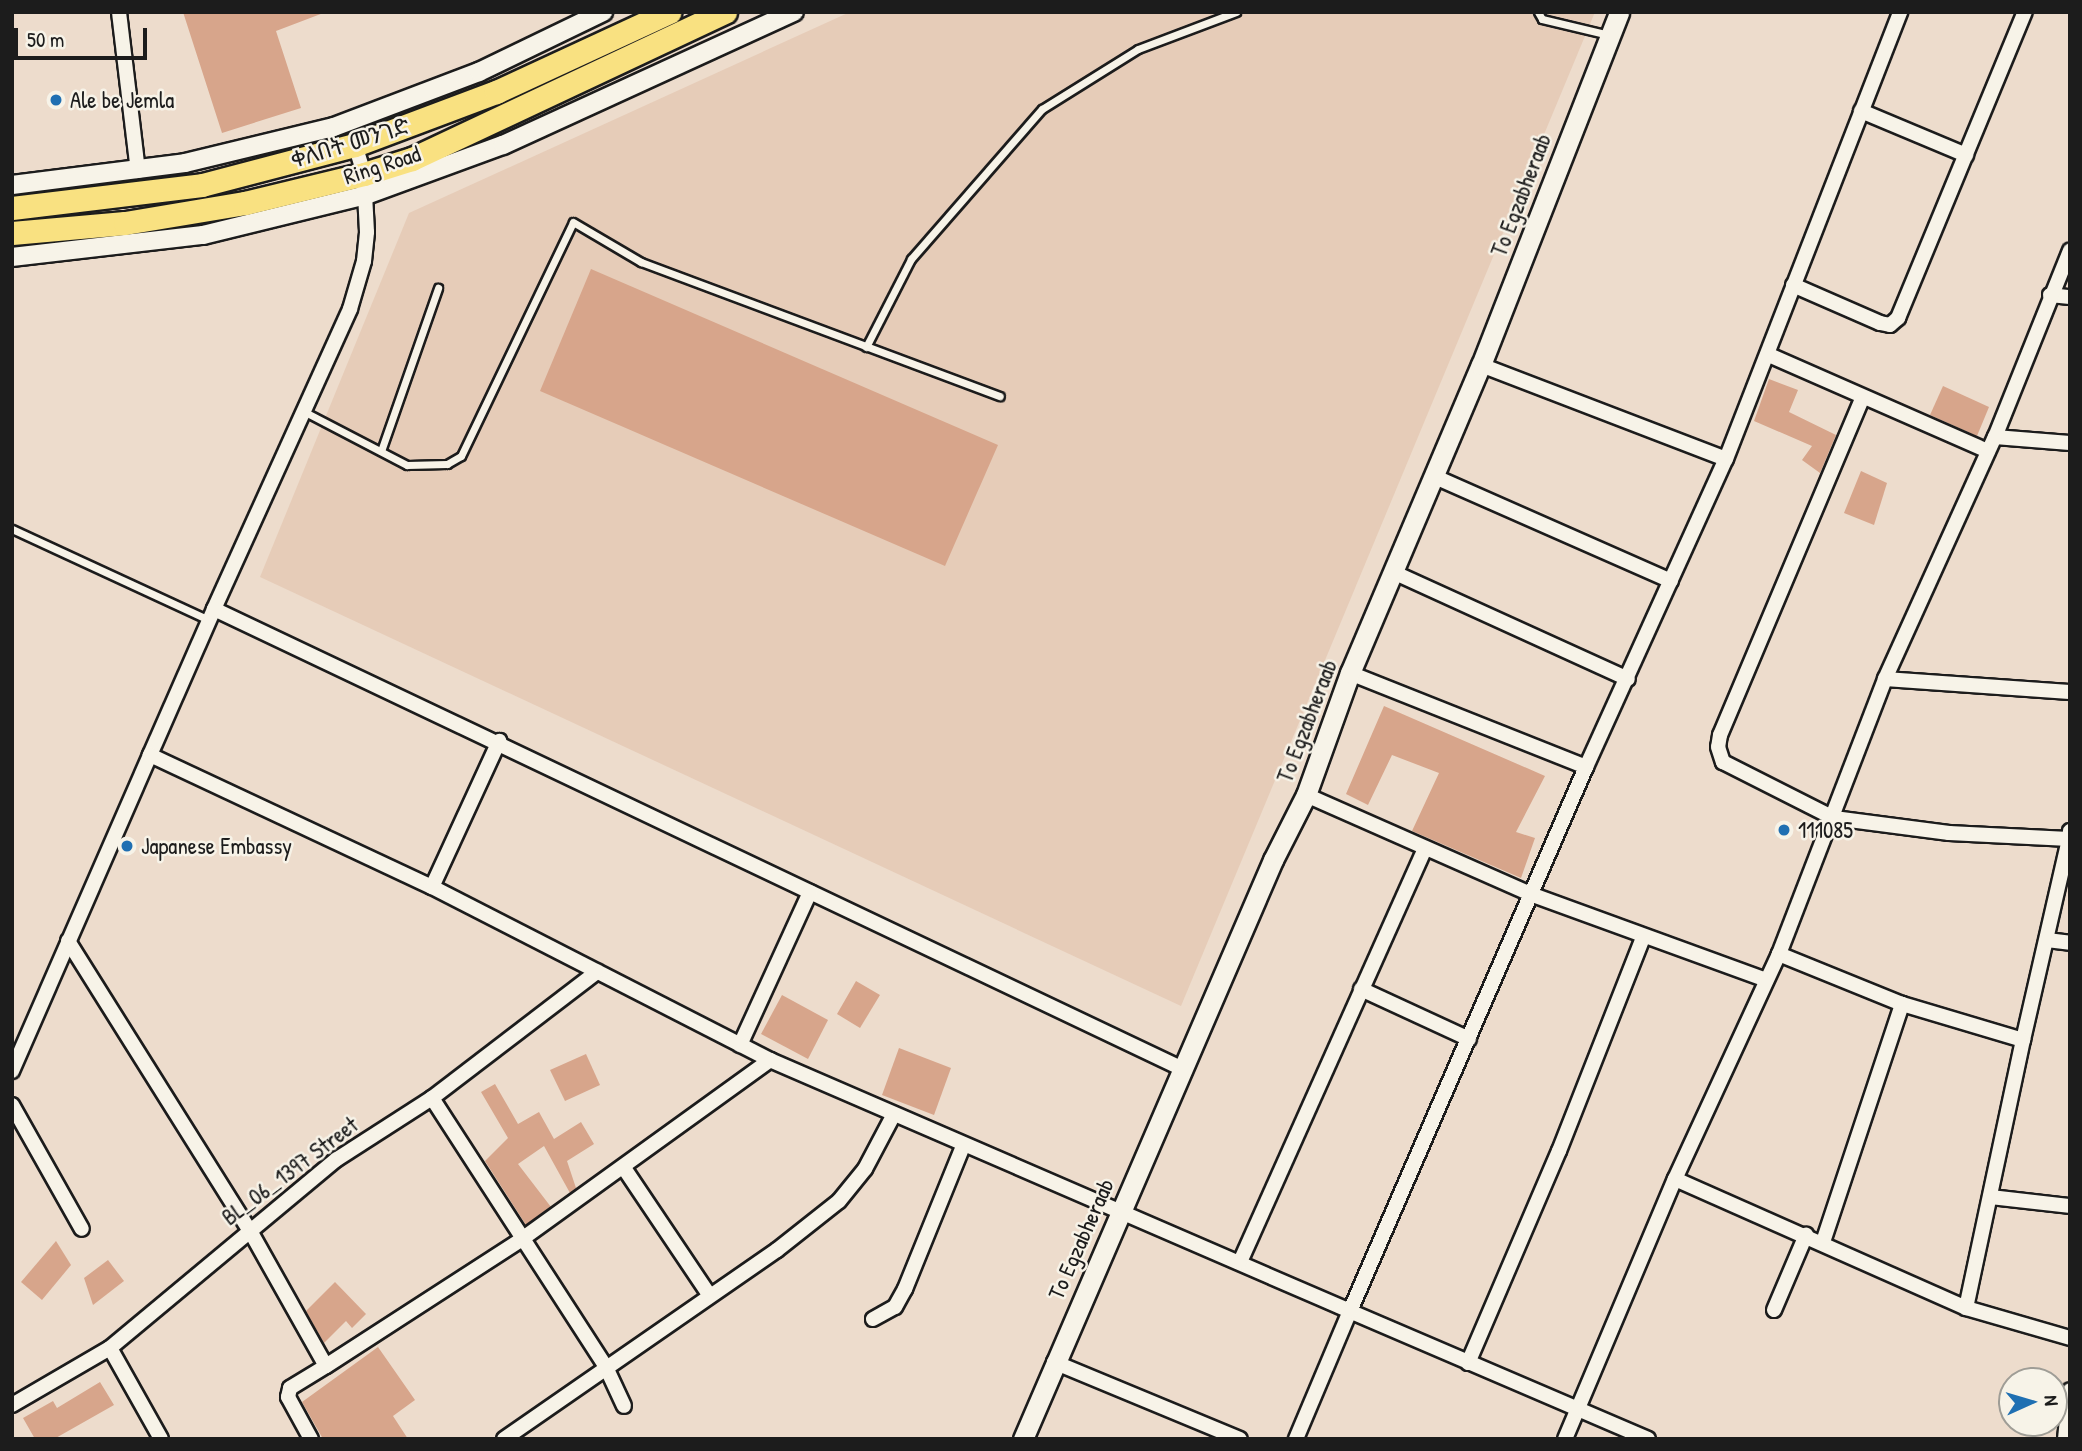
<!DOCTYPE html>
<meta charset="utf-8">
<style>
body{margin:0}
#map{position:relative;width:2082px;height:1451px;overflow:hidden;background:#eddccc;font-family:"Patrick Hand","Noto Sans Ethiopic",sans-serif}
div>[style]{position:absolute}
.built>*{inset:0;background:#e6ccb8}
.building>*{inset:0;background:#d7a58b}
.roads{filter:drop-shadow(2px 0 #1c1c1c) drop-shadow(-2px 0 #1c1c1c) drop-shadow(0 2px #1c1c1c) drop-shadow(0 -2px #1c1c1c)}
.service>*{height:7px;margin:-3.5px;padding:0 3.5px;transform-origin:3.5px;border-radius:3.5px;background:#f7f3e8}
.minor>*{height:14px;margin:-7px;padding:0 7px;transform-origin:7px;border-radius:7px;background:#f7f3e8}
.tertiary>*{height:18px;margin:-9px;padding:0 9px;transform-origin:9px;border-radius:9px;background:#f7f3e8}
.secondary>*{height:19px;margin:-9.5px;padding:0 9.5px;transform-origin:9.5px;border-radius:9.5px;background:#f7f3e8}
.trunk>*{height:23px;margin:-11.5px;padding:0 11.5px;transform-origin:11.5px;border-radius:11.5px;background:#f9e181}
.dots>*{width:19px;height:19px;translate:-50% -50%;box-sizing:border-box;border:4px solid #f7f3e8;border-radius:50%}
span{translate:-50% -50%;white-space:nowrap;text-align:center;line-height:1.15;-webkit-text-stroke:5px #f7f3e8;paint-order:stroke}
.poi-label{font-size:23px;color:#1c1c1c}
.left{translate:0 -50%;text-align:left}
.street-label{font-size:23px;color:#1c1c1c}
.frame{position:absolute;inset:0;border:14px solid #1c1c1c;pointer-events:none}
.north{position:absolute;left:1998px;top:1367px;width:70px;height:70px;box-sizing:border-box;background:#f7f3e8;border:2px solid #9f9d96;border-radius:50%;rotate:86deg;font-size:19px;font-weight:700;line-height:28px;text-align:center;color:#1c1c1c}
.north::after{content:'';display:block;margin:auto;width:24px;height:32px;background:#1f6fb2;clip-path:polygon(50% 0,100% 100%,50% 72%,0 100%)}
.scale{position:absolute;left:14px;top:28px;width:133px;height:32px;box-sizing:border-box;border:4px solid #1c1c1c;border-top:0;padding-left:9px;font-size:21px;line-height:24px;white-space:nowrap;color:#1c1c1c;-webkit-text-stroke:5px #f7f3e8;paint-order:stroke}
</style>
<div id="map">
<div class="built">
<div style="clip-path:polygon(850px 12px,1595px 12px,1181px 1006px,260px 577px,409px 213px)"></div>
</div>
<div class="building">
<div style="clip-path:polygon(183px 12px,326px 12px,276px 31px,301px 108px,222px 133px)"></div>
<div style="clip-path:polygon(591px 269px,998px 445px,945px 566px,540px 391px)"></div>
<div style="clip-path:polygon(1769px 379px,1798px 390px,1789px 412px,1836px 435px,1820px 473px,1802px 460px,1812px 446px,1754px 421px)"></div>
<div style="clip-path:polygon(1943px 386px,1989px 407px,1977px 436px,1930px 415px)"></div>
<div style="clip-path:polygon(1861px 471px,1887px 483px,1874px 525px,1844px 513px)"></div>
<div style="clip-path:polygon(1384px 706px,1545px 776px,1516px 832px,1535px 838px,1521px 878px,1412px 831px,1439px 773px,1392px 755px,1368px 805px,1346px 794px)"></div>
<div style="clip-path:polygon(856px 981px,880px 995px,860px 1028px,837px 1014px)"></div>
<div style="clip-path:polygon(782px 995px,828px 1020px,808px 1059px,761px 1034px)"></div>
<div style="clip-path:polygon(899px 1048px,951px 1068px,934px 1115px,882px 1095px)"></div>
<div style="clip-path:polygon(586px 1054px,600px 1085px,565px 1101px,550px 1070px)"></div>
<div style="clip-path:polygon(495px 1084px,518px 1124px,539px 1112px,554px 1139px,581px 1122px,594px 1144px,567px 1161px,576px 1188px,570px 1193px,544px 1146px,518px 1164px,551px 1207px,526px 1225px,485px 1161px,508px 1138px,481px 1092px)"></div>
<div style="clip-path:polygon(56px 1241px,71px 1265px,42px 1300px,21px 1282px)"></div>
<div style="clip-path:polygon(108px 1260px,124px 1281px,93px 1305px,84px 1278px)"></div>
<div style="clip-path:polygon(335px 1282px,366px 1314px,352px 1328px,346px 1321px,324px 1343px,306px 1311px)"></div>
<div style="clip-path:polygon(378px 1347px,415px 1400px,393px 1416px,408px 1439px,323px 1439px,302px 1402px)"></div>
<div style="clip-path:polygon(100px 1382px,114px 1405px,54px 1439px,35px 1439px,23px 1418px,53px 1401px,57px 1408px)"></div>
</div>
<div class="roads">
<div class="service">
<div style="left:1538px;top:12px;width:8px;rotate:60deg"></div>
<div style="left:1542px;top:19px;width:69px;rotate:13.4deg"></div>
<div style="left:866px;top:347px;width:99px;rotate:-62.9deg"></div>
<div style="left:911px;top:259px;width:199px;rotate:-48.9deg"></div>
<div style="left:1042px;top:109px;width:113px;rotate:-32deg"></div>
<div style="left:1138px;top:49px;width:105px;rotate:-20.7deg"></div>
<div style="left:305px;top:412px;width:115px;rotate:27.5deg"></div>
<div style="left:407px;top:465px;width:40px;rotate:-1.4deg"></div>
<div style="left:447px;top:464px;width:16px;rotate:-30deg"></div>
<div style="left:461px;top:456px;width:259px;rotate:-64.4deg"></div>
<div style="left:573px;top:222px;width:79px;rotate:30.5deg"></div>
<div style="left:641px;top:262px;width:383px;rotate:20.5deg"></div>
<div style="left:381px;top:451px;width:173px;rotate:-70.7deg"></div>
<div style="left:12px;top:529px;width:217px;rotate:24.8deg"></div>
</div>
<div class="minor">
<div style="left:119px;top:12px;width:160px;rotate:83.2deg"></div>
<div style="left:1861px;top:111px;width:114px;rotate:22.7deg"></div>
<div style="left:1793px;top:285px;width:95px;rotate:23.6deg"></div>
<div style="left:1880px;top:323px;width:10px;rotate:11deg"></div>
<div style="left:1890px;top:325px;width:11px;rotate:-41deg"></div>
<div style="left:1898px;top:318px;width:331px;rotate:-67.5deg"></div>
<div style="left:2050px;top:295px;width:20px;rotate:6deg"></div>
<div style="left:1769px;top:355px;width:239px;rotate:23.7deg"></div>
<div style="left:1481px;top:365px;width:262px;rotate:21deg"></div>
<div style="left:1862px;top:399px;width:365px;rotate:112.9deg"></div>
<div style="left:1720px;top:735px;width:12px;rotate:99deg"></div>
<div style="left:1718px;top:747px;width:16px;rotate:72deg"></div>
<div style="left:1723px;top:762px;width:124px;rotate:26.8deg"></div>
<div style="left:1834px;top:818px;width:116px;rotate:7.4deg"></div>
<div style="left:1949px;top:833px;width:120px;rotate:2.9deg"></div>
<div style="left:2069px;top:839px;width:8px;rotate:-83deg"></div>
<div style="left:1995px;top:437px;width:75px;rotate:4.6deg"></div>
<div style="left:1433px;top:476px;width:260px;rotate:23.8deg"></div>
<div style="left:1393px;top:572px;width:258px;rotate:24.5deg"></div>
<div style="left:214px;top:609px;width:329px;rotate:-65.6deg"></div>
<div style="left:350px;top:309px;width:50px;rotate:-73.7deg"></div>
<div style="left:364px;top:261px;width:29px;rotate:-84deg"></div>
<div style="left:367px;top:232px;width:58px;rotate:-93deg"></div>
<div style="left:364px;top:174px;width:30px;rotate:-107deg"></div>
<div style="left:1350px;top:673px;width:254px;rotate:21.7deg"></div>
<div style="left:1885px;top:679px;width:185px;rotate:4deg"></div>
<div style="left:150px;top:755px;width:159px;rotate:-66.3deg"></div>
<div style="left:214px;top:609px;width:1075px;rotate:25.4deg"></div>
<div style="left:1306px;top:795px;width:248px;rotate:23.8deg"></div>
<div style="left:1533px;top:895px;width:248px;rotate:20deg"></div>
<div style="left:432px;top:887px;width:161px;rotate:-65.3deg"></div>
<div style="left:2047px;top:940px;width:23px;rotate:7deg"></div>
<div style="left:68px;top:941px;width:340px;rotate:57.9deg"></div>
<div style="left:249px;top:1229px;width:157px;rotate:60.7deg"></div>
<div style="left:326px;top:1366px;width:234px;rotate:-32.9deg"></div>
<div style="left:522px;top:1239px;width:306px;rotate:-35.8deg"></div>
<div style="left:1361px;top:989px;width:119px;rotate:24.8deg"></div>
<div style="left:2023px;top:1040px;width:206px;rotate:-77.1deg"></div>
<div style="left:740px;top:1045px;width:168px;rotate:-65.4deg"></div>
<div style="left:12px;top:1071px;width:345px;rotate:-66.4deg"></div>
<div style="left:150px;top:755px;width:311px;rotate:25.1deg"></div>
<div style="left:432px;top:887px;width:380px;rotate:27.1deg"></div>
<div style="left:770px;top:1060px;width:632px;rotate:23.4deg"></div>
<div style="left:1350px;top:1311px;width:139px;rotate:112.9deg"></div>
<div style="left:432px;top:1098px;width:318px;rotate:57.1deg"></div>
<div style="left:605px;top:1365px;width:45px;rotate:65.1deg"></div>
<div style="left:12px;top:1105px;width:142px;rotate:60.6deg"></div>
<div style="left:624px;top:1168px;width:151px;rotate:56.1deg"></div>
<div style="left:1675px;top:1179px;width:318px;rotate:23.9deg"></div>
<div style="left:1966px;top:1308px;width:274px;rotate:-78deg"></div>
<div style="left:2023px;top:1040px;width:126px;rotate:-163.4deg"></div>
<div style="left:1902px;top:1004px;width:133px;rotate:-157.9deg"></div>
<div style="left:1991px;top:1197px;width:80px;rotate:6.5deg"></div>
<div style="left:1823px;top:1242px;width:251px;rotate:-71.6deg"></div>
<div style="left:1240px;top:1262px;width:453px;rotate:-65.9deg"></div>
<div style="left:1966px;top:1308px;width:108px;rotate:16.1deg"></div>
<div style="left:1774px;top:1310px;width:82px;rotate:-66.9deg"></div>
<div style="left:873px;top:1319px;width:25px;rotate:-29deg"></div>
<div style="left:895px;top:1307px;width:21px;rotate:-61deg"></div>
<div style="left:905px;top:1289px;width:154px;rotate:-67.9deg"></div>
<div style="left:110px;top:1348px;width:104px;rotate:60.7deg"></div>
<div style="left:1054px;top:1362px;width:201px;rotate:22.5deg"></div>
<div style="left:1468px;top:1363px;width:231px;rotate:-66.8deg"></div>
<div style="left:1559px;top:1151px;width:229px;rotate:-68.5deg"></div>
<div style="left:12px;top:1405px;width:113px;rotate:-30.2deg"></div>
<div style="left:110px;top:1348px;width:295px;rotate:-39.8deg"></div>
<div style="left:337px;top:1159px;width:113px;rotate:-32.7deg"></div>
<div style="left:432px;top:1098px;width:208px;rotate:-37.4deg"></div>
<div style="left:311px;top:1439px;width:48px;rotate:-118.7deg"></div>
<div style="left:288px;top:1397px;width:9px;rotate:-77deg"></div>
<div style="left:290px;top:1388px;width:42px;rotate:-31.4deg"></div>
<div style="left:504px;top:1439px;width:332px;rotate:-34.7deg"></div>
<div style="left:777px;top:1250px;width:79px;rotate:-38.3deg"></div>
<div style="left:839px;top:1201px;width:41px;rotate:-50.9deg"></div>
<div style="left:865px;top:1169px;width:62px;rotate:-62.2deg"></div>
<div style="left:1565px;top:1439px;width:282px;rotate:-67.1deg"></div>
<div style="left:1675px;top:1179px;width:248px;rotate:-65.2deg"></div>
<div style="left:1779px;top:954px;width:295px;rotate:-68.9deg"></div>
<div style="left:1885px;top:679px;width:266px;rotate:-65.6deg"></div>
<div style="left:1995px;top:437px;width:201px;rotate:-68.1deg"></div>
<div style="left:1648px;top:1439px;width:324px;rotate:-156.8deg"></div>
<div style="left:1350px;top:1311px;width:593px;rotate:-66.55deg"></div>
<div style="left:1586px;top:767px;width:338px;rotate:-65.6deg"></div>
<div style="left:1726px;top:459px;width:480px;rotate:-68.7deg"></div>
<div style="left:2065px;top:1439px;width:49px;rotate:-84.2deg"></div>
</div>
<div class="tertiary">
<div style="left:12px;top:185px;width:174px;rotate:-7.2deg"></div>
<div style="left:185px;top:163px;width:153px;rotate:-13.6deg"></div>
<div style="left:334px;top:127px;width:155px;rotate:-20.8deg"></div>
<div style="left:479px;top:72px;width:138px;rotate:-25.8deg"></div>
<div style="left:12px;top:257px;width:192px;rotate:-6.6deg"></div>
<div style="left:203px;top:235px;width:168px;rotate:-13.8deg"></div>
<div style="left:366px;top:195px;width:146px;rotate:-20.1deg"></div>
<div style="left:503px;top:145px;width:320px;rotate:-24.6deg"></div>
</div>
<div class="secondary">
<div style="left:1023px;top:1439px;width:631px;rotate:-66.65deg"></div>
<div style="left:1273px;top:860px;width:73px;rotate:-63.1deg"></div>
<div style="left:1306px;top:795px;width:130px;rotate:-70.2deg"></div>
<div style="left:1350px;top:673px;width:335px;rotate:-67deg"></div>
<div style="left:1481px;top:365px;width:379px;rotate:-68.6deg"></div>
</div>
<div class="trunk">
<div style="left:12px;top:208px;width:191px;rotate:-6.9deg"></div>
<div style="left:202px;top:185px;width:158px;rotate:-14.7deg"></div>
<div style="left:355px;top:145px;width:151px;rotate:-20.6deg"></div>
<div style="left:496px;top:92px;width:191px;rotate:-24.8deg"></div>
<div style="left:12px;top:233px;width:113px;rotate:-5.1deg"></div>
<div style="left:125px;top:223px;width:122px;rotate:-9.5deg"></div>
<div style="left:245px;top:203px;width:122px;rotate:-13.7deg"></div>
<div style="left:364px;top:174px;width:50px;rotate:-17.4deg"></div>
<div style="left:412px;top:159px;width:346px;rotate:-25.2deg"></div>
</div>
</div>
<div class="dots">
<div style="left:56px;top:100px;background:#1f6fb2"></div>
<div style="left:1784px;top:830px;background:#1f6fb2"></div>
<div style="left:127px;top:846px;background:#1f6fb2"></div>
</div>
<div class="poi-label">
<span class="left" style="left:70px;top:100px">Ale be Jemla</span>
<span class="left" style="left:1798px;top:830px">111085</span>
<span class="left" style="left:141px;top:846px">Japanese Embassy</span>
</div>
<div class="street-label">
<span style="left:350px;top:143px;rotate:-17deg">ቀለበት መንገድ</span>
<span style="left:382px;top:165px;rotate:-18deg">Ring Road</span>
<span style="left:1521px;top:195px;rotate:-69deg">To Egzabheraab</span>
<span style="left:1307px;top:721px;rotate:-69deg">To Egzabheraab</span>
<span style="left:290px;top:1171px;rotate:-37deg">BL_06_1397 Street</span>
<span style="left:1081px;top:1239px;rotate:-66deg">To Egzabheraab</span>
</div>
<div class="frame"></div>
<div class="north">N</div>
<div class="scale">50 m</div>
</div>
